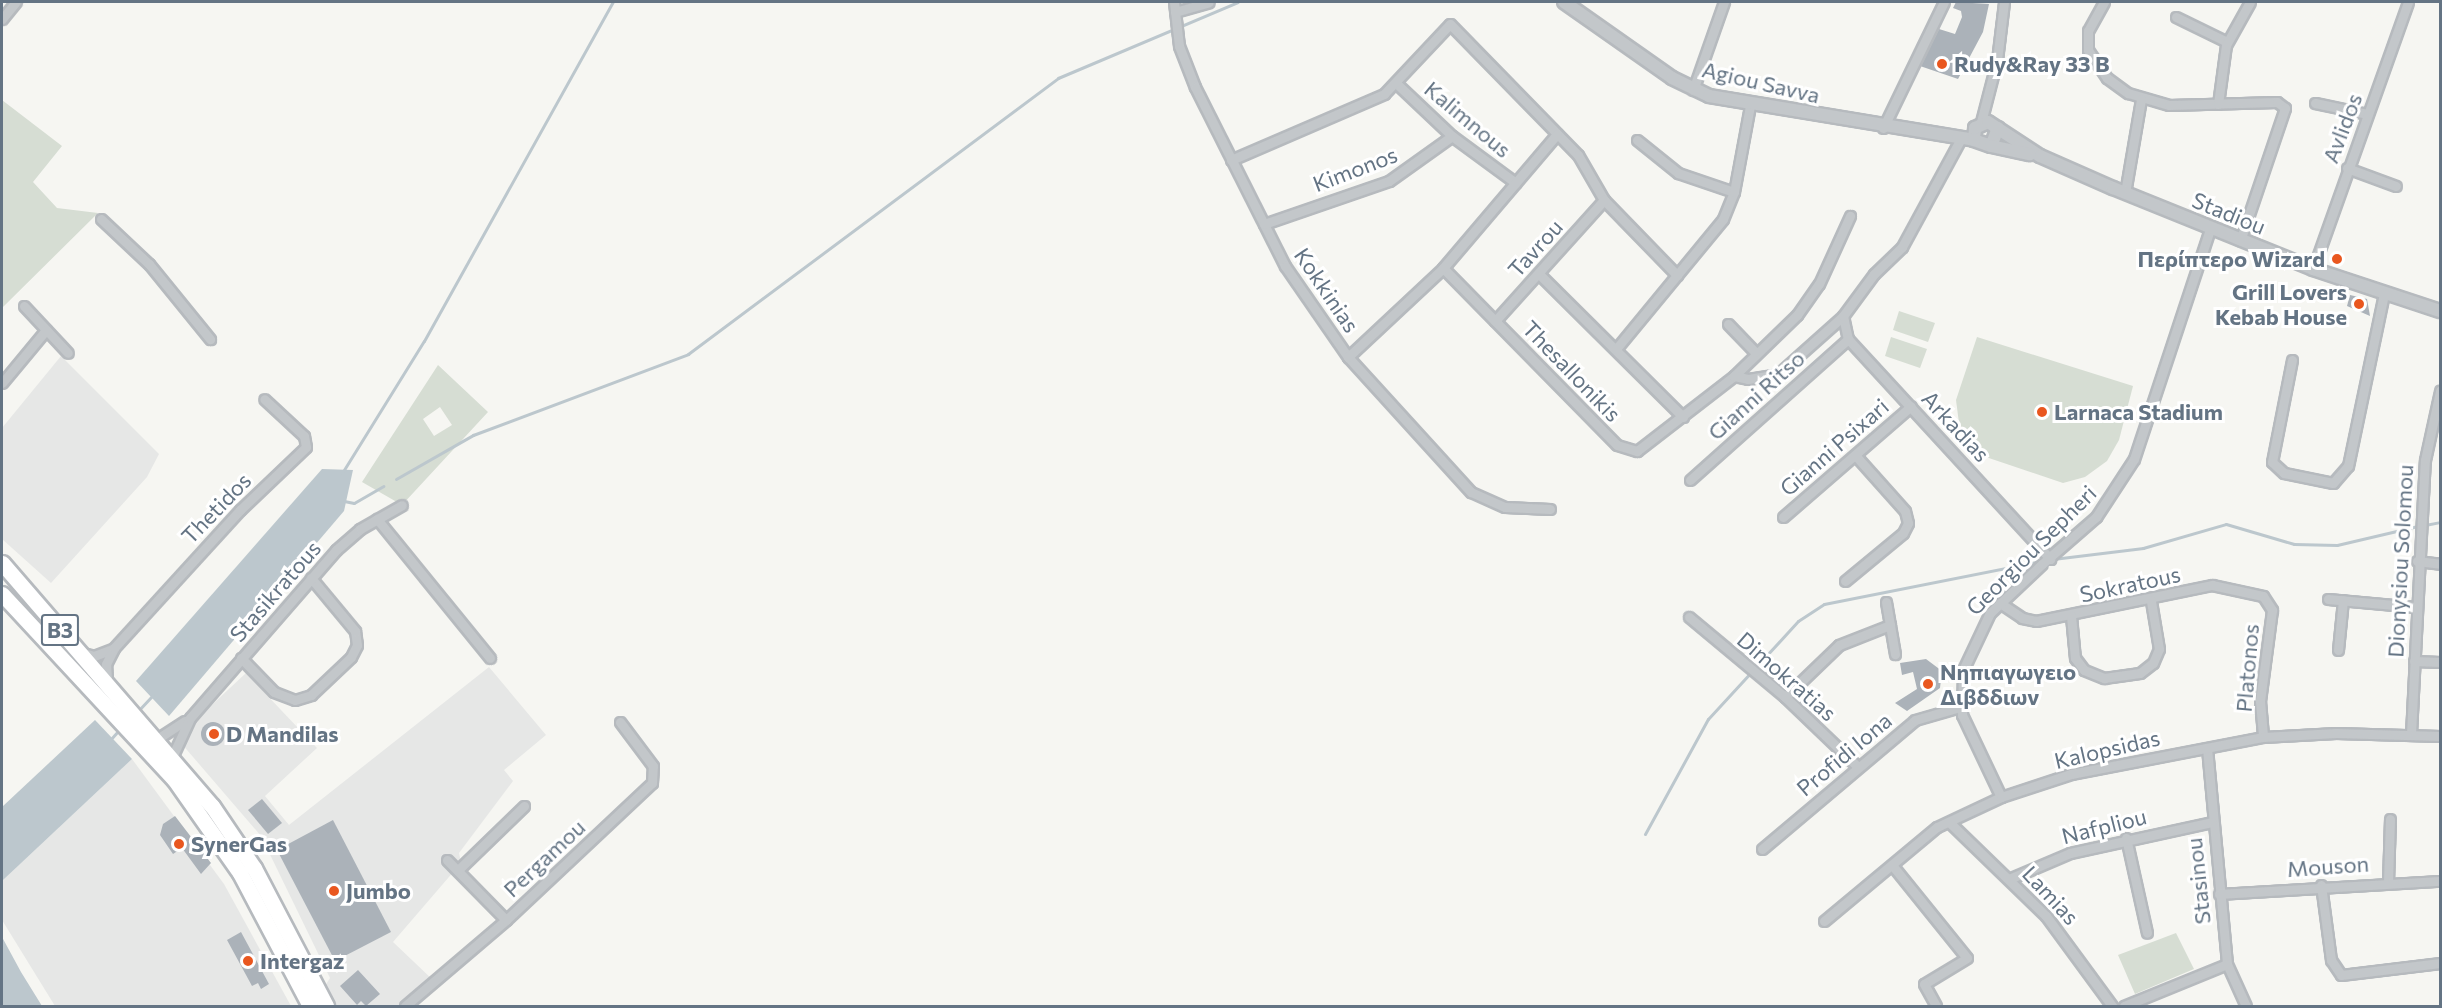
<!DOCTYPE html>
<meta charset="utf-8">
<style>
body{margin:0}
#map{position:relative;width:2442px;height:1008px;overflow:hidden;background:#f6f6f2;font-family:Commissioner,sans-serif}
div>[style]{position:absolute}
.built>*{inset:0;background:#e6e7e6}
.green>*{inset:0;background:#d6ddd3}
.water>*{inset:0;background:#bcc7cd}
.stream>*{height:3px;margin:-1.5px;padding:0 1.5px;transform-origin:1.5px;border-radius:1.5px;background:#bcc7cd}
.building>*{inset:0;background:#abb2b9}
.round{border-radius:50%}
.roads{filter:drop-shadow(2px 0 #b6babe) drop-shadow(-2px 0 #b6babe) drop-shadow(0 2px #b6babe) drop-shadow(0 -2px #b6babe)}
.minor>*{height:9px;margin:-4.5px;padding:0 4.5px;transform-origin:4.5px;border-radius:4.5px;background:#c3c7ca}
.tertiary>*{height:12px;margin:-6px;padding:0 6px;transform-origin:6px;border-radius:6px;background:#c3c7ca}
.primary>*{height:15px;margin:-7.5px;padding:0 7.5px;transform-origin:7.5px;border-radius:7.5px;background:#fff}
.minor-bridge>*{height:9px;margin:-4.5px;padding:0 4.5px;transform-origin:4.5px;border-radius:4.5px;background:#c3c7ca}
.dots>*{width:16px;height:16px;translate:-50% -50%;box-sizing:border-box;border:3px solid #fff;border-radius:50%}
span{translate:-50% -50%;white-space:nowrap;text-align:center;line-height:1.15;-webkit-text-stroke:6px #fff;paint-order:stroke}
.shield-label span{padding:2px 4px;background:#fff;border:2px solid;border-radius:4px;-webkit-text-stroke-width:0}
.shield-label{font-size:21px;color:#647484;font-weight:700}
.poi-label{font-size:22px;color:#647484;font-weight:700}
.left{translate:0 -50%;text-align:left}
.right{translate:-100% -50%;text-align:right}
.street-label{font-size:22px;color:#647484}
.frame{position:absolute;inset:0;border:3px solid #647484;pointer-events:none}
</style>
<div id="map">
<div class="built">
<div style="clip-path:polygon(61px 356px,159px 454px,147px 477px,51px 583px,2px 539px,2px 428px)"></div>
<div style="clip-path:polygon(489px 667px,546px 735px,504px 770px,513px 781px,459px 853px,461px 863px,393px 942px,434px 981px,415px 1006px,312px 1006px,330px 978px,261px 836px,181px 743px,199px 717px,246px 673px,317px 748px,265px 796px,289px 825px)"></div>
<div style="clip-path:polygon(132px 759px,224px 884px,291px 1006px,55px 1006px,2px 920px,2px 881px)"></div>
</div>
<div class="green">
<div style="clip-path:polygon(2px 100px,62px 146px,33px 182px,57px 208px,98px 213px,2px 308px)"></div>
<div style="clip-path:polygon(1899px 311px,1935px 323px,1928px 342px,1893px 330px)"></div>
<div style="clip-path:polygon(1891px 337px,1927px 349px,1920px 368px,1885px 356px)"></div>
<div style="clip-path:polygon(1977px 337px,2133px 386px,2119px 440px,2107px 461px,2085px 477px,2063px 483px,1977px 454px,1959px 423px,1956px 400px)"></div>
<div style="clip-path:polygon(evenodd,438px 365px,488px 412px,402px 505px,362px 482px,438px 365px,440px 407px,452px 425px,434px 436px,423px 419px,440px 407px)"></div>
<div style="clip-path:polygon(2176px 933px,2194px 969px,2135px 994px,2118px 955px)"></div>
</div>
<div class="water">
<div style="clip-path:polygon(322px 469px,353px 470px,344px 511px,169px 716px,136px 681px)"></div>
<div style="clip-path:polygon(95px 720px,132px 759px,2px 881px,2px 807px)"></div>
<div style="clip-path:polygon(2px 937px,21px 972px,42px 1006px,2px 1006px)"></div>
</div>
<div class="stream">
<div style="left:342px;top:473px;width:155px;rotate:-58.2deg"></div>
<div style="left:424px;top:341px;width:388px;rotate:-60.9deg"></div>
<div style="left:396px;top:479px;width:89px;rotate:-29.7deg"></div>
<div style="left:473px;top:435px;width:230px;rotate:-20.6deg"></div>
<div style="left:688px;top:354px;width:462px;rotate:-36.7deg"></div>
<div style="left:1058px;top:78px;width:195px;rotate:-22.9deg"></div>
<div style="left:344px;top:501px;width:10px;rotate:11deg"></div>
<div style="left:354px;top:503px;width:34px;rotate:-30deg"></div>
<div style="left:2425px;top:525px;width:15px;rotate:-11deg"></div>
<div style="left:2053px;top:559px;width:91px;rotate:-7deg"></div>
<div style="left:2143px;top:548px;width:86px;rotate:-16.1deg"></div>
<div style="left:2226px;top:524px;width:71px;rotate:16.4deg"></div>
<div style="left:2294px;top:544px;width:43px;rotate:1.3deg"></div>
<div style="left:2337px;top:545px;width:83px;rotate:-13.2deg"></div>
<div style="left:137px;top:712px;width:23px;rotate:-47deg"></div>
<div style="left:110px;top:740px;width:15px;rotate:-48deg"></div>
<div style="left:1645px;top:834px;width:131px;rotate:-61.3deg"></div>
<div style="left:1708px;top:719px;width:133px;rotate:-47.4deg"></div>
<div style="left:1798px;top:621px;width:31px;rotate:-33deg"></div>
<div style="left:1824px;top:604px;width:221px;rotate:-11.2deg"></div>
</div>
<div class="building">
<div style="clip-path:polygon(1956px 2px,1989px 4px,1983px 32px,1958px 79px,1920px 66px,1939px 29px,1955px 34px,1962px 17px,1961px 11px,1953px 8px)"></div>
<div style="clip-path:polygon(2350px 295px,2367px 299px,2370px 316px,2347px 306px)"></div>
<div style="clip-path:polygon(1926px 659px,1942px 671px,1940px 688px,1907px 711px,1895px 703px,1917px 689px,1913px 672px,1902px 675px,1900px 663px)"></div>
<div class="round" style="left:201px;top:722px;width:24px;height:24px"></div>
<div style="clip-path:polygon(262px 799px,282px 823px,268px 834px,248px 810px)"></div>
<div style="clip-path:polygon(175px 816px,211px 863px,201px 874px,182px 848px,173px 854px,160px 835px,163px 824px)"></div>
<div style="clip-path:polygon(333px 820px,391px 932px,335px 961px,277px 850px)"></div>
<div style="clip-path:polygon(241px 932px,269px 984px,261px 989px,258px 983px,252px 986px,227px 940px)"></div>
<div style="clip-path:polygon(358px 970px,380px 994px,366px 1006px,361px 1001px,357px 1005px,340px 986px)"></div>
</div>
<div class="roads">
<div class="minor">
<div style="left:1174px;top:2px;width:44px;rotate:83.5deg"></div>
<div style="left:1179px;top:46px;width:44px;rotate:68.7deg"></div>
<div style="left:1195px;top:87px;width:200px;rotate:63.3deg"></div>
<div style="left:1285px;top:266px;width:111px;rotate:55.3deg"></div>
<div style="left:1348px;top:357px;width:183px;rotate:47.7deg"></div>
<div style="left:1471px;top:492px;width:37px;rotate:24deg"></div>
<div style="left:1505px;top:507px;width:45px;rotate:2.5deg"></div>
<div style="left:2104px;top:2px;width:33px;rotate:119deg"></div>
<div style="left:2088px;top:31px;width:19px;rotate:90deg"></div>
<div style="left:2088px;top:50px;width:34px;rotate:56deg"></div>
<div style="left:2107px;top:78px;width:26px;rotate:36deg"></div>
<div style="left:2128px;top:93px;width:43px;rotate:16.3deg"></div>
<div style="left:2169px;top:105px;width:108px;rotate:-1.6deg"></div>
<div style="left:2277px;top:102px;width:10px;rotate:37deg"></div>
<div style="left:2285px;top:108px;width:140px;rotate:108.7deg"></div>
<div style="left:1175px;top:12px;width:35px;rotate:-16deg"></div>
<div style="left:2176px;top:17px;width:57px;rotate:26.1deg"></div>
<div style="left:2px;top:19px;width:22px;rotate:-51deg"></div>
<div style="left:1397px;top:84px;width:76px;rotate:43.4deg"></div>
<div style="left:1452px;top:136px;width:79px;rotate:36.3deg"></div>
<div style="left:1693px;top:90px;width:93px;rotate:-70.6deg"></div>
<div style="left:2315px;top:103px;width:53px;rotate:11.9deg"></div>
<div style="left:2218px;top:104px;width:60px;rotate:-82.3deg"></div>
<div style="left:2226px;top:45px;width:49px;rotate:-60.8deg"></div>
<div style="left:1981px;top:122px;width:64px;rotate:-75.5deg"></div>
<div style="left:1997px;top:60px;width:58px;rotate:-83.1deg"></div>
<div style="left:1883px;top:128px;width:140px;rotate:-64.2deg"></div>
<div style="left:1637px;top:140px;width:53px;rotate:38.8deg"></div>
<div style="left:1678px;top:173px;width:59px;rotate:18.7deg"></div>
<div style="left:1231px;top:160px;width:167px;rotate:-23.3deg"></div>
<div style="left:1384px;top:94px;width:96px;rotate:-46.7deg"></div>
<div style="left:1450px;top:24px;width:183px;rotate:45.7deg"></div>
<div style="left:1578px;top:155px;width:52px;rotate:60deg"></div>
<div style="left:1604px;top:200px;width:105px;rotate:45.8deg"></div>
<div style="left:2347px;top:168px;width:52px;rotate:20.2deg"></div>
<div style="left:2125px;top:193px;width:95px;rotate:-80.3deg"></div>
<div style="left:101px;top:219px;width:66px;rotate:43.2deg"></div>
<div style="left:149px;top:264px;width:97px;rotate:50.9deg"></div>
<div style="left:1264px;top:224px;width:132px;rotate:-19deg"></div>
<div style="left:1389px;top:181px;width:77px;rotate:-35.5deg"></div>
<div style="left:1443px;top:268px;width:248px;rotate:45.5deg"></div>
<div style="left:1617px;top:445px;width:21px;rotate:17deg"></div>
<div style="left:1637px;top:451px;width:123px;rotate:-37.7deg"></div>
<div style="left:1734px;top:376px;width:88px;rotate:-44.1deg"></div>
<div style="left:1797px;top:315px;width:38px;rotate:-55deg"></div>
<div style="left:1819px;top:284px;width:75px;rotate:-65.5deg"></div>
<div style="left:2313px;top:269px;width:283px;rotate:-70.4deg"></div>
<div style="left:1539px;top:274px;width:203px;rotate:44.8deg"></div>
<div style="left:24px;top:306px;width:64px;rotate:46.9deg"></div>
<div style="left:1843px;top:316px;width:24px;rotate:78deg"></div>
<div style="left:1848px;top:339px;width:299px;rotate:47.4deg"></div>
<div style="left:1495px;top:321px;width:163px;rotate:-48deg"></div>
<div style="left:1728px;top:324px;width:39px;rotate:46deg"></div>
<div style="left:1616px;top:349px;width:168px;rotate:-50.5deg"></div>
<div style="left:1723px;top:219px;width:29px;rotate:-68deg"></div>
<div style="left:1734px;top:192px;width:87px;rotate:-79.5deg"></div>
<div style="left:1348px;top:357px;width:130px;rotate:-43.1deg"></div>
<div style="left:1443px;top:268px;width:176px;rotate:-49.6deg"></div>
<div style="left:2292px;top:360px;width:104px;rotate:101.1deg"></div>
<div style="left:2272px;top:462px;width:16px;rotate:43deg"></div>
<div style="left:2284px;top:473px;width:50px;rotate:11.5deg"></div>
<div style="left:2333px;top:483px;width:23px;rotate:-49deg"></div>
<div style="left:2348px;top:466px;width:176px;rotate:-78.2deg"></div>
<div style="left:1734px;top:376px;width:14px;rotate:12deg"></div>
<div style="left:1748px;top:379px;width:30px;rotate:-9deg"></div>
<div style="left:1778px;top:374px;width:87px;rotate:-41.7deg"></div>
<div style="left:1843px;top:316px;width:52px;rotate:-53.6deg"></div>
<div style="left:1874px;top:274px;width:39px;rotate:-44deg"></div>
<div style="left:1902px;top:247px;width:122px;rotate:-61.5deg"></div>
<div style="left:2px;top:383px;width:69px;rotate:-50.3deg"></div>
<div style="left:1690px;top:480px;width:212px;rotate:-41.7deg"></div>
<div style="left:1783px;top:517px;width:169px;rotate:-40.9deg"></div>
<div style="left:377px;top:519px;width:179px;rotate:50.9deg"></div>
<div style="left:2051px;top:556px;width:60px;rotate:-40.9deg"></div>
<div style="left:2096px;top:517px;width:69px;rotate:-56.8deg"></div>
<div style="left:2134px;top:459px;width:242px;rotate:-71.7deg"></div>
<div style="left:2417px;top:561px;width:23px;rotate:7deg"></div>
<div style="left:1845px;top:581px;width:75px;rotate:-39.6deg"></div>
<div style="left:1903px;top:533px;width:11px;rotate:-63deg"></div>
<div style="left:1908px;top:523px;width:12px;rotate:-104deg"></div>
<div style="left:1905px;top:511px;width:75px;rotate:-131.8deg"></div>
<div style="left:2328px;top:599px;width:88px;rotate:5.2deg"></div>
<div style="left:1886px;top:602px;width:53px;rotate:80.2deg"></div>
<div style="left:2000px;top:603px;width:27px;rotate:34deg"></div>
<div style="left:2022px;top:618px;width:14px;rotate:12deg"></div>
<div style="left:2036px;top:621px;width:180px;rotate:-11.6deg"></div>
<div style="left:2212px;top:585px;width:52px;rotate:12.2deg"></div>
<div style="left:2263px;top:596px;width:17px;rotate:57deg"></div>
<div style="left:2272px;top:610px;width:92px;rotate:97.5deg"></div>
<div style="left:2260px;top:701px;width:36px;rotate:85deg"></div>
<div style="left:2071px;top:616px;width:42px;rotate:84.6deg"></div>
<div style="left:2075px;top:658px;width:15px;rotate:53deg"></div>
<div style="left:2084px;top:670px;width:22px;rotate:22deg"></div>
<div style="left:2104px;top:678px;width:36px;rotate:-8deg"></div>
<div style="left:2140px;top:673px;width:16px;rotate:-38deg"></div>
<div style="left:2153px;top:663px;width:15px;rotate:-67deg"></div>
<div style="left:2159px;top:649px;width:49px;rotate:-99.5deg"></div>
<div style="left:1689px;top:617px;width:125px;rotate:39.8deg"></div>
<div style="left:1785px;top:697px;width:100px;rotate:43.8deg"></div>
<div style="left:2338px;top:650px;width:50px;rotate:-84.3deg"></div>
<div style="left:83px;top:653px;width:11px;rotate:15deg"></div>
<div style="left:94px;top:656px;width:19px;rotate:-21deg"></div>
<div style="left:241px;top:658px;width:47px;rotate:45.9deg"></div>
<div style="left:274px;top:692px;width:22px;rotate:21deg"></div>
<div style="left:295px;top:700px;width:17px;rotate:-17deg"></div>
<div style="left:311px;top:695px;width:55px;rotate:-43.5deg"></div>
<div style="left:351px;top:657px;width:13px;rotate:-63deg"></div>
<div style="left:357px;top:645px;width:14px;rotate:-98deg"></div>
<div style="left:355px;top:631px;width:69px;rotate:-129.7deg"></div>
<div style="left:2414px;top:661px;width:26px;rotate:2deg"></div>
<div style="left:107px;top:681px;width:17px;rotate:-93deg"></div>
<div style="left:106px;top:664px;width:18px;rotate:-63deg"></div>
<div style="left:114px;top:648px;width:187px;rotate:-47.6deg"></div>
<div style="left:240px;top:510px;width:91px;rotate:-43.7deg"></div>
<div style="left:306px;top:447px;width:11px;rotate:-100deg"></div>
<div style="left:304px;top:436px;width:54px;rotate:-137.2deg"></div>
<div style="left:1785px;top:697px;width:75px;rotate:-43.9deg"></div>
<div style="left:1839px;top:645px;width:55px;rotate:-21.4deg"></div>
<div style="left:2411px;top:734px;width:274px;rotate:-87.1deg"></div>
<div style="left:2425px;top:460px;width:71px;rotate:-77.7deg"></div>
<div style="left:157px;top:739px;width:33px;rotate:-33deg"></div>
<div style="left:2207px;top:748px;width:217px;rotate:84.7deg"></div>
<div style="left:2227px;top:964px;width:46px;rotate:65.7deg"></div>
<div style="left:173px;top:755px;width:41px;rotate:-65.3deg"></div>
<div style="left:190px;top:718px;width:223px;rotate:-49deg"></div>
<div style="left:336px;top:550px;width:32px;rotate:-41deg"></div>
<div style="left:360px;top:529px;width:48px;rotate:-29.7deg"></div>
<div style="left:2001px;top:797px;width:91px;rotate:-115.4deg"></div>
<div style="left:1962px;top:715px;width:45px;rotate:-88.7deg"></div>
<div style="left:1963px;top:670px;width:63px;rotate:-64.7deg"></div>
<div style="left:1990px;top:613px;width:71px;rotate:-43.3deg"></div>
<div style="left:1949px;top:822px;width:135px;rotate:44.1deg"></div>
<div style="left:2046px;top:916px;width:112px;rotate:53.7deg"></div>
<div style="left:2126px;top:838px;width:97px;rotate:77.5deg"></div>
<div style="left:1762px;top:849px;width:200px;rotate:-40.1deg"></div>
<div style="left:1915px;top:720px;width:47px;rotate:-16.1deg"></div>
<div style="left:447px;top:860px;width:84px;rotate:45.5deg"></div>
<div style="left:1892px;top:865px;width:119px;rotate:51.1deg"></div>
<div style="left:1967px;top:958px;width:50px;rotate:148.8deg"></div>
<div style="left:1924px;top:984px;width:25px;rotate:61deg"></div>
<div style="left:458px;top:870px;width:92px;rotate:-44.1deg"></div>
<div style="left:2009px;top:879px;width:66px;rotate:-23.1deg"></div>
<div style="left:2070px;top:853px;width:145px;rotate:-12.3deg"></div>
<div style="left:2388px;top:882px;width:63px;rotate:-88.2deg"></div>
<div style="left:2321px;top:885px;width:76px;rotate:82.4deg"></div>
<div style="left:2331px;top:960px;width:18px;rotate:56deg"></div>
<div style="left:2341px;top:975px;width:100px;rotate:-6.9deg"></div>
<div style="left:2219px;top:894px;width:221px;rotate:-3.4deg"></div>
<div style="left:1824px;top:921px;width:147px;rotate:-39.8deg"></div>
<div style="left:1937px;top:827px;width:71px;rotate:-25.1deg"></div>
<div style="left:2001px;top:797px;width:74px;rotate:-18.2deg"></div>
<div style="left:2071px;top:774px;width:196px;rotate:-10.9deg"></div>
<div style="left:2263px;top:737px;width:73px;rotate:-3.1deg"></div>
<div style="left:2336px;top:733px;width:104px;rotate:1.7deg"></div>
<div style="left:405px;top:1006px;width:133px;rotate:-40.4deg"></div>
<div style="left:506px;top:920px;width:200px;rotate:-43.2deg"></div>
<div style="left:652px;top:783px;width:17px;rotate:-87deg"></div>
<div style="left:653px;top:766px;width:55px;rotate:-126.9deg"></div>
<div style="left:2124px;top:1006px;width:111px;rotate:-22.2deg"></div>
</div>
<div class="tertiary">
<div style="left:1564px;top:2px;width:132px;rotate:35.1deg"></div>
<div style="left:1672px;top:78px;width:41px;rotate:25.9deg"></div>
<div style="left:1709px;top:96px;width:269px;rotate:9.4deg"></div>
<div style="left:1998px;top:128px;width:19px;rotate:111deg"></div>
<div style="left:1991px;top:146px;width:18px;rotate:-161deg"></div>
<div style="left:1974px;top:140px;width:12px;rotate:-85deg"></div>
<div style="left:1975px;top:128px;width:14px;rotate:-25deg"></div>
<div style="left:1988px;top:122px;width:62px;rotate:33.2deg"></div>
<div style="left:2040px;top:156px;width:80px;rotate:23.7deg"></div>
<div style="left:2113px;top:188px;width:216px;rotate:22deg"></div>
<div style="left:2313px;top:269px;width:134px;rotate:18.3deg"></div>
<div style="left:1991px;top:146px;width:40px;rotate:12deg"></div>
</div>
<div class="primary">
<div style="left:2px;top:563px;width:321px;rotate:49.2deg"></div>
<div style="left:212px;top:806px;width:75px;rotate:55.9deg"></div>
<div style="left:254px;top:868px;width:156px;rotate:62.4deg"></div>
<div style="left:2px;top:594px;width:253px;rotate:47.1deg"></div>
<div style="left:174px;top:779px;width:115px;rotate:54.9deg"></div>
<div style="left:240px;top:873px;width:150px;rotate:62.2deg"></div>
</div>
</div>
<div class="minor-bridge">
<div style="left:2042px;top:564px;width:12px;rotate:-42deg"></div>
</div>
<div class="dots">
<div style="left:1942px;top:64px;background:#e9571f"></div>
<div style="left:2337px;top:259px;background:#e9571f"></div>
<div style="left:2359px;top:304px;background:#e9571f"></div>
<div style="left:2042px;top:412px;background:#e9571f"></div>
<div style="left:1928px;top:684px;background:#e9571f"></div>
<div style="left:214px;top:734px;background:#e9571f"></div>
<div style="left:179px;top:844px;background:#e9571f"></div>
<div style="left:334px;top:891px;background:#e9571f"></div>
<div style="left:248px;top:961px;background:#e9571f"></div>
</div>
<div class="shield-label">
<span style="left:60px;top:630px">B3</span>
</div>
<div class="poi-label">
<span class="left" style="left:1954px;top:64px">Rudy&amp;Ray 33 B</span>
<span class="right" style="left:2325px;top:259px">Περίπτερο Wizard</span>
<span class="right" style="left:2347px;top:304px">Grill Lovers<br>Kebab House</span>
<span class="left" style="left:2054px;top:412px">Larnaca Stadium</span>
<span class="left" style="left:1940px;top:684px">Νηπιαγωγειο<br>Διβδδιων</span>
<span class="left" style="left:226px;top:734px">D Mandilas</span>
<span class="left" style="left:191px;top:844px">SynerGas</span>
<span class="left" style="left:346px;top:891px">Jumbo</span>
<span class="left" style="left:260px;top:961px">Intergaz</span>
</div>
<div class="street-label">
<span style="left:1761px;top:82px;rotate:13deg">Agiou Savva</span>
<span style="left:1468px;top:119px;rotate:40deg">Kalimnous</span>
<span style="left:2342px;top:128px;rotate:-69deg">Avlidos</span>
<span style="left:1355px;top:169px;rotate:-21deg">Kimonos</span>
<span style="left:2229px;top:213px;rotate:22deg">Stadiou</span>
<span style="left:1535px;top:248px;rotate:-48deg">Tavrou</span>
<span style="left:1327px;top:290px;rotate:56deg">Kokkinias</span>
<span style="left:1572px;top:371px;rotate:46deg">Thesallonikis</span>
<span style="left:1756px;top:395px;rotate:-42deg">Gianni Ritso</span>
<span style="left:1956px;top:426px;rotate:47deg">Arkadias</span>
<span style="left:1834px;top:447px;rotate:-41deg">Gianni Psixari</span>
<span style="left:216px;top:508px;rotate:-46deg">Thetidos</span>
<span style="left:2031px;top:550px;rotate:-45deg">Georgiou Sepheri</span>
<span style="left:2400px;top:561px;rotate:-87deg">Dionysiou Solomou</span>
<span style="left:2130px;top:584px;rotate:-12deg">Sokratous</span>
<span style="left:275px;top:591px;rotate:-49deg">Stasikratous</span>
<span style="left:2247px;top:668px;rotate:-85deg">Platonos</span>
<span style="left:1787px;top:676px;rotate:41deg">Dimokratias</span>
<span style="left:2107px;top:749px;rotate:-13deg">Kalopsidas</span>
<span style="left:1844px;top:754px;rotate:-40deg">Profidi Iona</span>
<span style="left:2104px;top:826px;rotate:-14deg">Nafpliou</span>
<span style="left:544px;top:858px;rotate:-43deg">Pergamou</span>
<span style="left:2328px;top:866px;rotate:-4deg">Mouson</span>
<span style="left:2198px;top:881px;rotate:-96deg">Stasinou</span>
<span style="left:2051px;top:895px;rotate:47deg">Lamias</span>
</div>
<div class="frame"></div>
</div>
